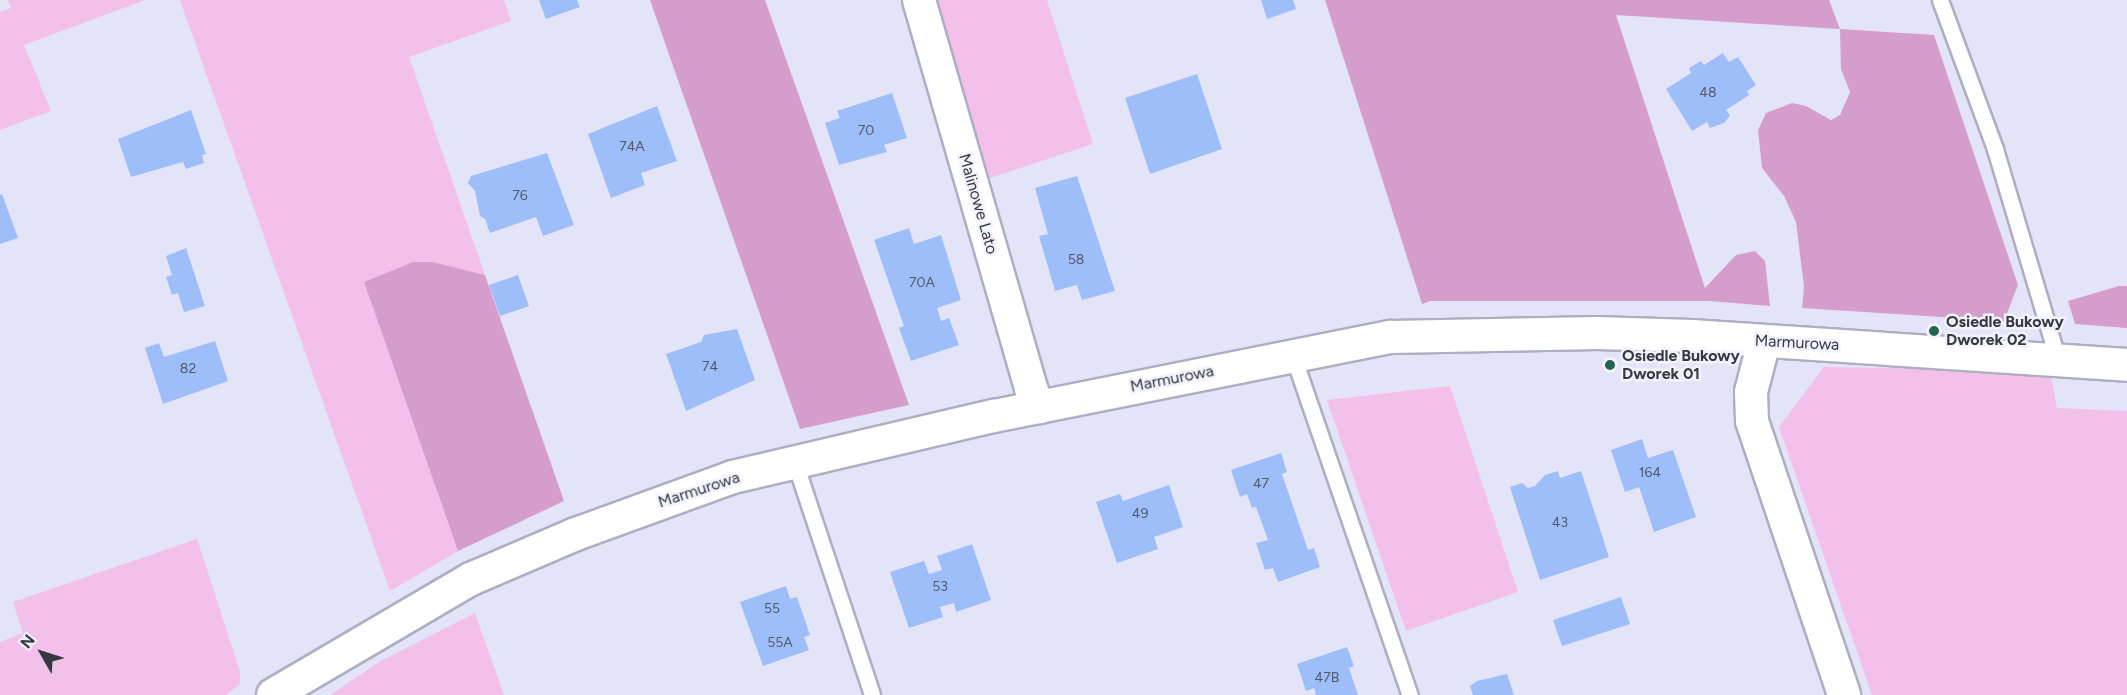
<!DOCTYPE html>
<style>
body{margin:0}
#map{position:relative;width:2127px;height:695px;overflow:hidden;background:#e4e4f8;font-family:Figtree,sans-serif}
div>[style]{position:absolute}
.green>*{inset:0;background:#f3bfeb}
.forest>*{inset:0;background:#d59dcc}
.building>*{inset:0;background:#9ebef9}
.roads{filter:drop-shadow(2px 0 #adaec1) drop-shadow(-2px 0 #adaec1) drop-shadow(0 2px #adaec1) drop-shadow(0 -2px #adaec1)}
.service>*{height:15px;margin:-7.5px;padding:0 7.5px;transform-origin:7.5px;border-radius:7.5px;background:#fff}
.minor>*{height:32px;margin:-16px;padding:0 16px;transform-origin:16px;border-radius:16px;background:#fff}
.dots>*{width:16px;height:16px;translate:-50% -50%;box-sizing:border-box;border:3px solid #f2f2fe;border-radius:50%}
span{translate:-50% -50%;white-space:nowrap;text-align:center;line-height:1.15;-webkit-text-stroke:5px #f2f2fe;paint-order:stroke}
.number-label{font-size:14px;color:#51596e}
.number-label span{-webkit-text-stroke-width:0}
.street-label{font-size:16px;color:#37373f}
.poi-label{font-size:16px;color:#37373f;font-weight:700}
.left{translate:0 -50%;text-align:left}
.north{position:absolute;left:12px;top:623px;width:60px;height:60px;-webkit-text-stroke:4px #f2f2fe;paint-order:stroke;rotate:309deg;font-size:16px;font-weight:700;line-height:24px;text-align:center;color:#37373f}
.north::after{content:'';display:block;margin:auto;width:21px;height:27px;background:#37373f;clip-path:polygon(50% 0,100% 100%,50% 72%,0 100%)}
</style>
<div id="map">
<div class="green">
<div style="clip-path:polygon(8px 0,145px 0,24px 45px,51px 111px,0 130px,0 12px,11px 8px)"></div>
<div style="clip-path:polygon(180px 0,504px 0,511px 21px,409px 57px,485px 275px,433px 262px,364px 282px,458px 551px,390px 591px)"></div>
<div style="clip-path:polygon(931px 0,1047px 0,1093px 144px,981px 181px)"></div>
<div style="clip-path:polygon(1824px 367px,2050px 371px,2057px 408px,2127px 411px,2127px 695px,1872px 695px,1779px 427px)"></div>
<div style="clip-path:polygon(1450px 386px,1518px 592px,1406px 631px,1327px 400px)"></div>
<div style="clip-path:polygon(197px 539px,240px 671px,240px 684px,226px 695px,0 695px,0 642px,23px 633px,13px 602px)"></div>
<div style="clip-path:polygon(475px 613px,504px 695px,330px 695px,379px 662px)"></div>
</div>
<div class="forest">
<div style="clip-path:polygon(650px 0,765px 0,909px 405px,800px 429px)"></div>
<div style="clip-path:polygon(1325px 0,1829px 0,1840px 29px,1934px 35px,2018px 285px,2004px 321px,1802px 308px,1804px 287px,1796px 222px,1784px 196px,1762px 168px,1758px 130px,1766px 113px,1792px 103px,1806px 106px,1831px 120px,1840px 115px,1850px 92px,1841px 69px,1840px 29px,1616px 15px,1705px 288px,1736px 255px,1755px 251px,1765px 261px,1770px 306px,1709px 301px,1430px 301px,1422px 304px)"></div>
<div style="clip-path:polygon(413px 262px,433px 262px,485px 275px,564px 501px,458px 551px,364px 282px)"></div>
<div style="clip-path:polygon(2119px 286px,2127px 286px,2127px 328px,2075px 324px,2068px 301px)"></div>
</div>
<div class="building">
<div style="clip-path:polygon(539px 0,577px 0,580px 7px,546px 19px)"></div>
<div style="clip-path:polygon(1261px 0,1293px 0,1296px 9px,1267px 19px)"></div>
<div style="clip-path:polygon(1723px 53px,1729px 62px,1738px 57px,1756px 85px,1747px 91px,1749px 95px,1726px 110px,1730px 115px,1724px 123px,1710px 128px,1707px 122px,1692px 131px,1666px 89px,1691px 73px,1689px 68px,1701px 61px,1704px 65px)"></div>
<div style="clip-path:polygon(1197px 74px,1222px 149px,1150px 174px,1125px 98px)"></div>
<div style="clip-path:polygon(892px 93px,907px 138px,884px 145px,887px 152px,839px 165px,825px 123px,840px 118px,837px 111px)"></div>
<div style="clip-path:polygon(657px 106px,677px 161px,641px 173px,645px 185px,611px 198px,588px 134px)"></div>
<div style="clip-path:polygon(191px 110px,206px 154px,202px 155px,204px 163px,186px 169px,183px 162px,131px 177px,118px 139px)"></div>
<div style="clip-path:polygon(547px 153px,574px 225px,543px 236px,536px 217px,490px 233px,485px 219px,480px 216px,475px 191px,468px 183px,471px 176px)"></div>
<div style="clip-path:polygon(1077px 176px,1115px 291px,1082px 300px,1077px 285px,1055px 291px,1039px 236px,1048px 234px,1035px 188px)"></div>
<div style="clip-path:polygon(2px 194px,18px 238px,0 244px,0 195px)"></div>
<div style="clip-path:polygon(909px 228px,914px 244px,941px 235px,961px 300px,937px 308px,941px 321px,949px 318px,959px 345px,911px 361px,899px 328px,904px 326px,874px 240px)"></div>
<div style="clip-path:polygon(186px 248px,205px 306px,184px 312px,178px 293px,172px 295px,166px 277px,172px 275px,166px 256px)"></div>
<div style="clip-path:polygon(518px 275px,529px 306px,500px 316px,489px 285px)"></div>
<div style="clip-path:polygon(737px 329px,755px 380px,686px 411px,666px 354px,701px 342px,704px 335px)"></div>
<div style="clip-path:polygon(215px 341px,228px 381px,163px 404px,145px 348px,159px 343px,164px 357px)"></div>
<div style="clip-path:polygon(1642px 439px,1648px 458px,1673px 450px,1696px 517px,1654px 532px,1639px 487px,1625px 492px,1611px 450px)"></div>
<div style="clip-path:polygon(1281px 453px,1287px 472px,1282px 474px,1308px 550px,1314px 548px,1320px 567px,1278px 582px,1273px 568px,1265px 570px,1256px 543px,1268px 540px,1256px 507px,1252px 508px,1247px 494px,1240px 497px,1231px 470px)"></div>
<div style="clip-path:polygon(1558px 471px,1560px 478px,1581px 471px,1609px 557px,1540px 580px,1510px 487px,1522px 483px,1528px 488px,1535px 486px,1545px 475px)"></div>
<div style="clip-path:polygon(1169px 485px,1183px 527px,1154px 537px,1158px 549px,1117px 563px,1096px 502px,1120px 494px,1123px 501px)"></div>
<div style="clip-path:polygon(972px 544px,991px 600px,956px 612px,954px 603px,940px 607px,943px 617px,909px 628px,890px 572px,924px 561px,929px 574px,942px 570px,937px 556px)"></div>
<div style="clip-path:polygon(786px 586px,790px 599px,797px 597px,810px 635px,804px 637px,809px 650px,763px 666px,740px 602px)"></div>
<div style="clip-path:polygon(1621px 597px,1630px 624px,1562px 646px,1553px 620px)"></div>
<div style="clip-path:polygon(1347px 647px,1354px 666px,1349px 668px,1358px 695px,1316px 695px,1314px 688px,1306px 691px,1297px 664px)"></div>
<div style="clip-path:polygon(1507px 674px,1514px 695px,1473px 695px,1470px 686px,1477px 681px)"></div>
</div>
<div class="roads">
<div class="service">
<div style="left:1940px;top:0;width:159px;rotate:69.7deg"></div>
<div style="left:1995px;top:149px;width:221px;rotate:73.4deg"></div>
<div style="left:1293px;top:356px;width:359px;rotate:71deg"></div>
<div style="left:795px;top:463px;width:244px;rotate:71.6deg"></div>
</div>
<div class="minor">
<div style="left:919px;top:0;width:405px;rotate:73.9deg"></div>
<div style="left:1031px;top:389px;width:20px;rotate:66deg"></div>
<div style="left:1764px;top:342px;width:52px;rotate:104.6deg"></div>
<div style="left:1751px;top:392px;width:29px;rotate:88deg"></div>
<div style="left:1752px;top:421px;width:289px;rotate:71.4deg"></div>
<div style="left:273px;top:695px;width:229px;rotate:-30.4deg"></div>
<div style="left:471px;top:579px;width:114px;rotate:-23.2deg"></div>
<div style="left:576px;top:534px;width:167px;rotate:-20deg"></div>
<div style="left:733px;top:477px;width:268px;rotate:-13.2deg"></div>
<div style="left:994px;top:416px;width:404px;rotate:-11.3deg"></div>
<div style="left:1390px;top:337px;width:207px;rotate:-1.1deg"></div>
<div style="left:1597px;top:333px;width:95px;rotate:1.8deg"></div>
<div style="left:1692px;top:336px;width:436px;rotate:3.8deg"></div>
</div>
</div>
<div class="dots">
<div style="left:1934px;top:331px;background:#256450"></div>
<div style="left:1610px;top:365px;background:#256450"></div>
</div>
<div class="number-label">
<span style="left:1708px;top:93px">48</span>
<span style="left:866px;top:131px">70</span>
<span style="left:632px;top:147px">74A</span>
<span style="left:520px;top:196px">76</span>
<span style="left:1076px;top:260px">58</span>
<span style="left:922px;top:283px">70A</span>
<span style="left:710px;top:367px">74</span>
<span style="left:188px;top:369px">82</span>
<span style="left:1650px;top:473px">164</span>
<span style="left:1261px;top:484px">47</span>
<span style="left:1140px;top:514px">49</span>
<span style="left:1560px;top:523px">43</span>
<span style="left:940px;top:587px">53</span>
<span style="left:772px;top:609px">55</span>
<span style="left:780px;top:643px">55A</span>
<span style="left:1327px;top:678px">47B</span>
</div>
<div class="street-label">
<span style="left:978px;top:204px;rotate:74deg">Malinowe Lato</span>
<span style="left:1797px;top:343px;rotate:3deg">Marmurowa</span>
<span style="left:1172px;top:379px;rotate:-11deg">Marmurowa</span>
<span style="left:699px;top:490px;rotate:-18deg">Marmurowa</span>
</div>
<div class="poi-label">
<span class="left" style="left:1946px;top:331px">Osiedle Bukowy<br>Dworek 02</span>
<span class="left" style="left:1622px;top:365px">Osiedle Bukowy<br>Dworek 01</span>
</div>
<div class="north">N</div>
</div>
